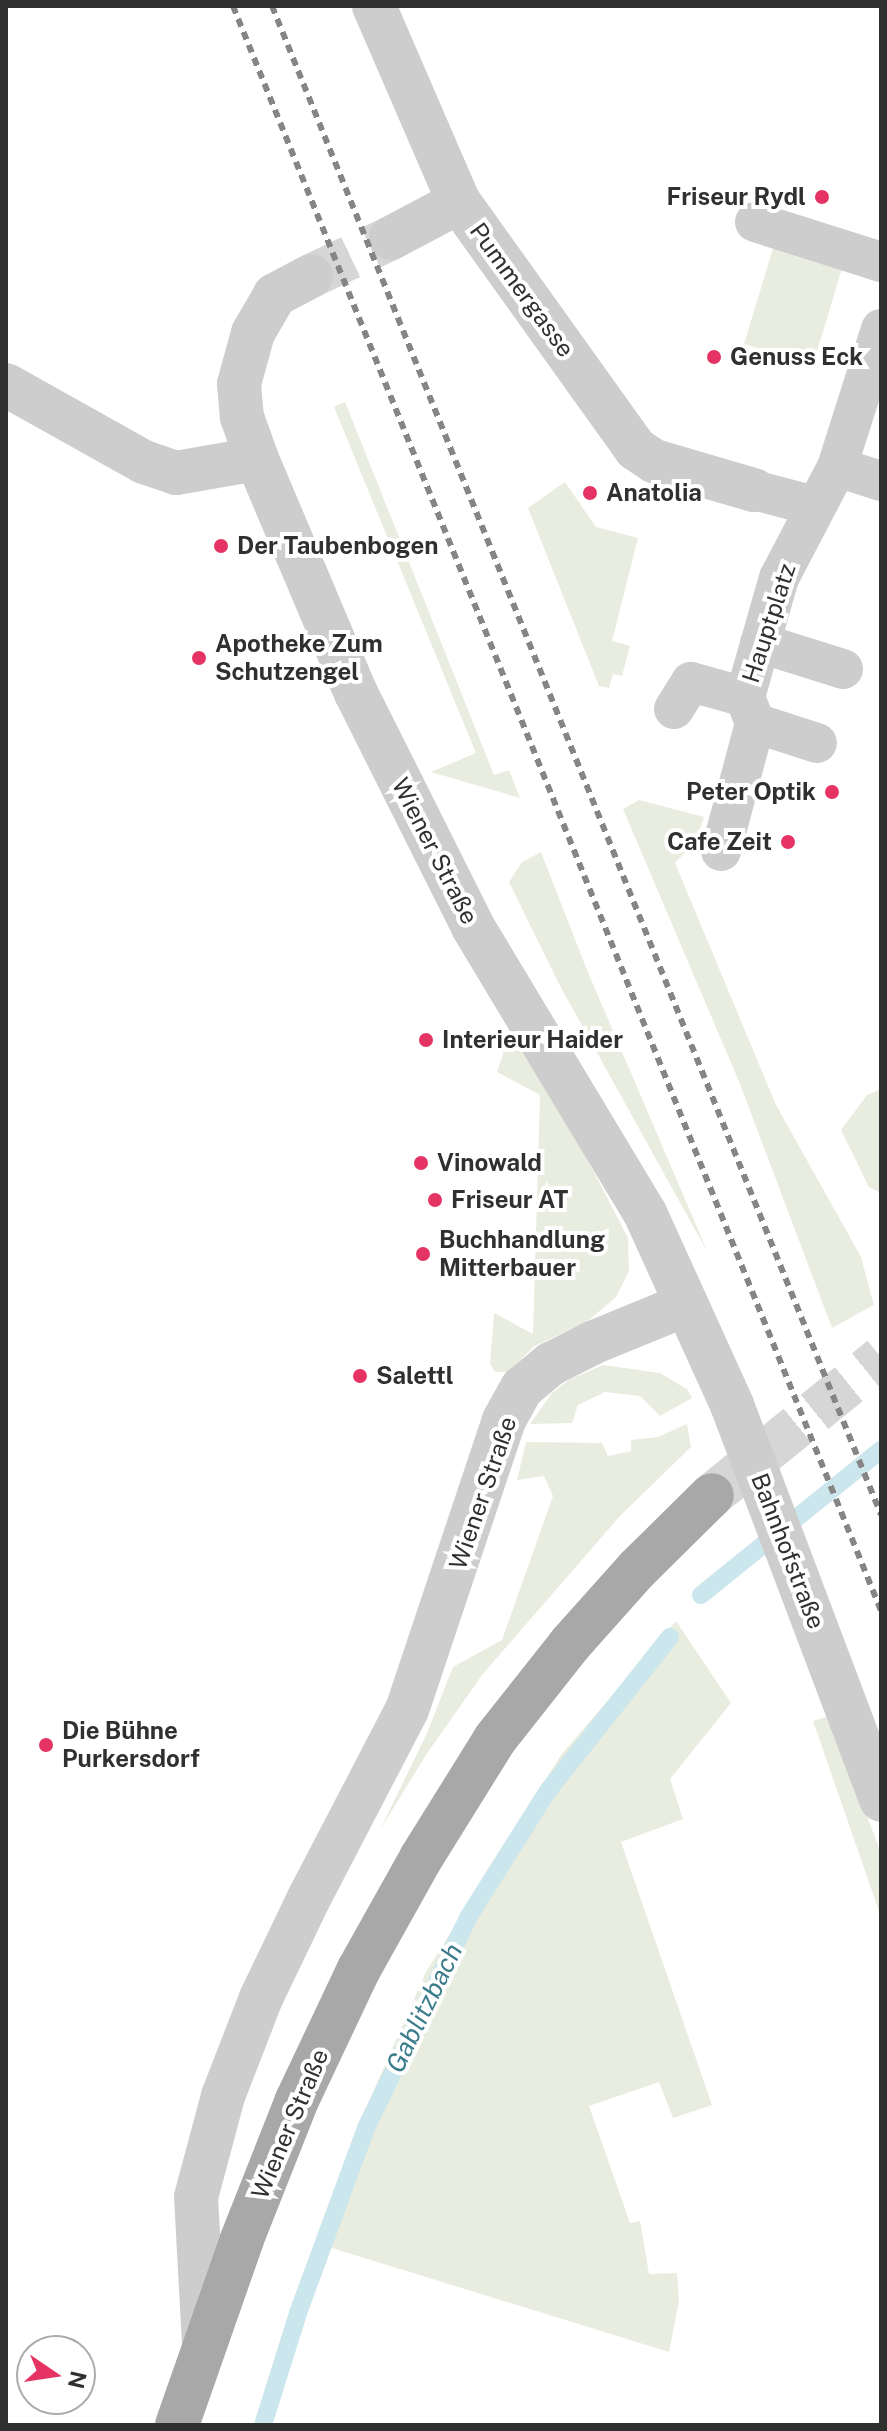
<!DOCTYPE html>
<meta charset="utf-8">
<style>
body{margin:0}
#map{position:relative;width:887px;height:2431px;overflow:hidden;background:#fff;font-family:"Public Sans",sans-serif}
div>[style]{position:absolute}
.green>*{inset:0;background:#e9eddf}
.stream>*{height:18px;margin:-9px;padding:0 9px;transform-origin:9px;border-radius:9px;background:#cbe6ed}
.minor-tunnel>*{height:44px;margin-top:-22px;transform-origin:0;background:repeating-linear-gradient(90deg,#d6d6d6 0 44px,transparent 0 66px)}
.primary-tunnel>*{height:44px;margin-top:-22px;transform-origin:0;background:repeating-linear-gradient(90deg,#d6d6d6 0 44px,transparent 0 66px)}
.pedestrian>*{height:40px;margin:-20px;padding:0 20px;transform-origin:20px;border-radius:20px;background:#cdcdcd}
.minor>*{height:44px;margin:-22px;padding:0 22px;transform-origin:22px;border-radius:22px;background:#cdcdcd}
.primary>*{height:44px;margin:-22px;padding:0 22px;transform-origin:22px;border-radius:22px;background:#a8a8a8}
.rail>*{height:6px;margin-top:-3px;transform-origin:0;background:repeating-linear-gradient(90deg,#858585 0 8px,transparent 0 14px)}
.dots>*{width:22px;height:22px;translate:-50% -50%;box-sizing:border-box;border:4px solid #fff;border-radius:50%}
span{translate:-50% -50%;white-space:nowrap;text-align:center;line-height:1.15;-webkit-text-stroke:8px #fff;paint-order:stroke}
.poi-label{font-size:24px;color:#303030;font-weight:700}
.right{translate:-100% -50%;text-align:right}
.left{translate:0 -50%;text-align:left}
.street-label{font-size:24px;color:#303030}
.water-label{font-size:26px;color:#3b7c8c;font-style:italic}
.frame{position:absolute;inset:0;border:8px solid #303030;pointer-events:none}
.north{position:absolute;left:16px;top:2335px;width:80px;height:80px;box-sizing:border-box;background:#fff;border:2px solid #acacac;border-radius:50%;rotate:103deg;font-size:22px;font-weight:700;line-height:32px;text-align:center;color:#303030}
.north::after{content:'';display:block;margin:auto;width:28px;height:36px;background:#e53463;clip-path:polygon(50% 0,100% 100%,50% 72%,0 100%)}
</style>
<div id="map">
<div class="green">
<div style="clip-path:polygon(774px 245px,843px 265px,813px 365px,744px 344px)"></div>
<div style="clip-path:polygon(345px 402px,494px 775px,509px 770px,520px 798px,431px 772px,476px 753px,336px 412px,334px 407px)"></div>
<div style="clip-path:polygon(565px 482px,596px 527px,638px 538px,612px 641px,630px 646px,622px 676px,613px 674px,609px 688px,599px 686px,528px 508px)"></div>
<div style="clip-path:polygon(639px 800px,704px 817px,696px 841px,675px 863px,776px 1105px,861px 1257px,874px 1305px,832px 1328px,740px 1084px,623px 809px)"></div>
<div style="clip-path:polygon(541px 852px,587px 970px,708px 1253px,559px 984px,509px 882px,522px 862px)"></div>
<div style="clip-path:polygon(507px 1042px,535px 1058px,628px 1238px,629px 1271px,616px 1297px,589px 1320px,533px 1347px,509px 1372px,495px 1372px,490px 1364px,494px 1313px,533px 1334px,540px 1095px,497px 1072px)"></div>
<div style="clip-path:polygon(881px 1089px,881px 1193px,869px 1187px,841px 1130px,867px 1095px)"></div>
<div style="clip-path:polygon(603px 1365px,660px 1373px,688px 1390px,692px 1398px,660px 1416px,640px 1396px,605px 1392px,578px 1405px,572px 1423px,530px 1424px,552px 1393px,569px 1380px)"></div>
<div style="clip-path:polygon(687px 1424px,691px 1447px,620px 1516px,482px 1675px,426px 1755px,380px 1830px,427px 1733px,453px 1667px,502px 1640px,553px 1496px,544px 1476px,517px 1480px,526px 1442px,602px 1443px,608px 1456px,631px 1451px,631px 1440px,658px 1437px)"></div>
<div style="clip-path:polygon(676px 1621px,731px 1703px,670px 1779px,683px 1819px,621px 1842px,712px 2105px,673px 2118px,659px 2082px,589px 2106px,630px 2223px,640px 2221px,649px 2274px,677px 2273px,679px 2301px,669px 2352px,319px 2244px,366px 2108px,426px 1972px,561px 1755px)"></div>
<div style="clip-path:polygon(829px 1716px,881px 1853px,881px 1917px,813px 1721px)"></div>
</div>
<div class="stream">
<div style="left:701px;top:1595px;width:231px;rotate:-38.9deg"></div>
<div style="left:263px;top:2425px;width:117px;rotate:-72.6deg"></div>
<div style="left:298px;top:2313px;width:197px;rotate:-69.8deg"></div>
<div style="left:366px;top:2128px;width:236px;rotate:-64.1deg"></div>
<div style="left:469px;top:1916px;width:146px;rotate:-57.8deg"></div>
<div style="left:547px;top:1792px;width:198px;rotate:-51.6deg"></div>
</div>
<div class="minor-tunnel">
<div style="left:311px;top:276px;width:89px;rotate:-25.4deg"></div>
</div>
<div class="primary-tunnel">
<div style="left:712px;top:1495px;width:218px;rotate:-39deg"></div>
</div>
<div class="pedestrian">
<div style="left:755px;top:222px;width:132px;rotate:17.6deg"></div>
<div style="left:837px;top:467px;width:46px;rotate:17.7deg"></div>
<div style="left:754px;top:490px;width:62px;rotate:14.9deg"></div>
<div style="left:760px;top:643px;width:87px;rotate:17.4deg"></div>
<div style="left:674px;top:709px;width:32px;rotate:-58deg"></div>
<div style="left:691px;top:682px;width:56px;rotate:15.5deg"></div>
<div style="left:755px;top:723px;width:65px;rotate:17.9deg"></div>
<div style="left:721px;top:851px;width:132px;rotate:-75.1deg"></div>
<div style="left:755px;top:723px;width:28px;rotate:-111deg"></div>
<div style="left:745px;top:697px;width:124px;rotate:-74.1deg"></div>
<div style="left:779px;top:578px;width:125px;rotate:-62.4deg"></div>
<div style="left:837px;top:467px;width:145px;rotate:-72.3deg"></div>
</div>
<div class="minor">
<div style="left:374px;top:6px;width:214px;rotate:66.6deg"></div>
<div style="left:459px;top:202px;width:304px;rotate:54.4deg"></div>
<div style="left:636px;top:449px;width:22px;rotate:34deg"></div>
<div style="left:654px;top:461px;width:104px;rotate:16.2deg"></div>
<div style="left:391px;top:238px;width:77px;rotate:-27.9deg"></div>
<div style="left:311px;top:276px;width:41px;rotate:152.2deg"></div>
<div style="left:275px;top:295px;width:44px;rotate:120.1deg"></div>
<div style="left:253px;top:333px;width:53px;rotate:105.4deg"></div>
<div style="left:239px;top:384px;width:33px;rotate:85deg"></div>
<div style="left:242px;top:417px;width:45px;rotate:70.3deg"></div>
<div style="left:257px;top:459px;width:254px;rotate:67.1deg"></div>
<div style="left:356px;top:693px;width:262px;rotate:63.4deg"></div>
<div style="left:473px;top:927px;width:334px;rotate:59deg"></div>
<div style="left:645px;top:1213px;width:211px;rotate:65.6deg"></div>
<div style="left:732px;top:1405px;width:422px;rotate:69.3deg"></div>
<div style="left:6px;top:385px;width:158px;rotate:29.2deg"></div>
<div style="left:144px;top:462px;width:34px;rotate:19deg"></div>
<div style="left:176px;top:473px;width:82px;rotate:-9.8deg"></div>
<div style="left:204px;top:2344px;width:147px;rotate:-93.1deg"></div>
<div style="left:196px;top:2197px;width:105px;rotate:-75deg"></div>
<div style="left:223px;top:2096px;width:105px;rotate:-68.8deg"></div>
<div style="left:261px;top:1998px;width:111px;rotate:-64.4deg"></div>
<div style="left:309px;top:1898px;width:212px;rotate:-62.5deg"></div>
<div style="left:407px;top:1710px;width:306px;rotate:-71.5deg"></div>
<div style="left:504px;top:1420px;width:37px;rotate:-61deg"></div>
<div style="left:522px;top:1388px;width:38px;rotate:-40deg"></div>
<div style="left:551px;top:1364px;width:46px;rotate:-27.1deg"></div>
<div style="left:592px;top:1343px;width:100px;rotate:-22.2deg"></div>
</div>
<div class="primary">
<div style="left:177px;top:2425px;width:197px;rotate:-70.7deg"></div>
<div style="left:242px;top:2239px;width:149px;rotate:-68.4deg"></div>
<div style="left:297px;top:2100px;width:145px;rotate:-64.7deg"></div>
<div style="left:359px;top:1969px;width:127px;rotate:-60.8deg"></div>
<div style="left:421px;top:1858px;width:140px;rotate:-58.1deg"></div>
<div style="left:495px;top:1739px;width:121px;rotate:-51.7deg"></div>
<div style="left:570px;top:1644px;width:101px;rotate:-48.2deg"></div>
<div style="left:637px;top:1569px;width:105px;rotate:-44.6deg"></div>
</div>
<div class="rail">
<div style="left:233px;top:6px;width:1731px;rotate:68.01deg"></div>
<div style="left:272px;top:6px;width:1627px;rotate:68.02deg"></div>
</div>
<div class="dots">
<div style="left:822px;top:197px;background:#e53463"></div>
<div style="left:714px;top:357px;background:#e53463"></div>
<div style="left:590px;top:493px;background:#e53463"></div>
<div style="left:221px;top:546px;background:#e53463"></div>
<div style="left:199px;top:658px;background:#e53463"></div>
<div style="left:832px;top:792px;background:#e53463"></div>
<div style="left:788px;top:842px;background:#e53463"></div>
<div style="left:426px;top:1040px;background:#e53463"></div>
<div style="left:421px;top:1163px;background:#e53463"></div>
<div style="left:435px;top:1200px;background:#e53463"></div>
<div style="left:423px;top:1254px;background:#e53463"></div>
<div style="left:360px;top:1376px;background:#e53463"></div>
<div style="left:46px;top:1745px;background:#e53463"></div>
</div>
<div class="poi-label">
<span class="right" style="left:806px;top:197px">Friseur Rydl</span>
<span class="left" style="left:730px;top:357px">Genuss Eck</span>
<span class="left" style="left:606px;top:493px">Anatolia</span>
<span class="left" style="left:237px;top:546px">Der Taubenbogen</span>
<span class="left" style="left:215px;top:658px">Apotheke Zum<br>Schutzengel</span>
<span class="right" style="left:816px;top:792px">Peter Optik</span>
<span class="right" style="left:772px;top:842px">Cafe Zeit</span>
<span class="left" style="left:442px;top:1040px">Interieur Haider</span>
<span class="left" style="left:437px;top:1163px">Vinowald</span>
<span class="left" style="left:451px;top:1200px">Friseur AT</span>
<span class="left" style="left:439px;top:1254px">Buchhandlung<br>Mitterbauer</span>
<span class="left" style="left:376px;top:1376px">Salettl</span>
<span class="left" style="left:62px;top:1745px">Die Bühne<br>Purkersdorf</span>
</div>
<div class="street-label">
<span style="left:522px;top:290px;rotate:54deg">Pummergasse</span>
<span style="left:769px;top:623px;rotate:-72deg">Hauptplatz</span>
<span style="left:435px;top:851px;rotate:63deg">Wiener Straße</span>
<span style="left:483px;top:1493px;rotate:-71deg">Wiener Straße</span>
<span style="left:788px;top:1551px;rotate:69deg">Bahnhofstraße</span>
<span style="left:290px;top:2124px;rotate:-67deg">Wiener Straße</span>
</div>
<div class="water-label">
<span style="left:424px;top:2008px;rotate:-64deg">Gablitzbach</span>
</div>
<div class="frame"></div>
<div class="north">N</div>
</div>
